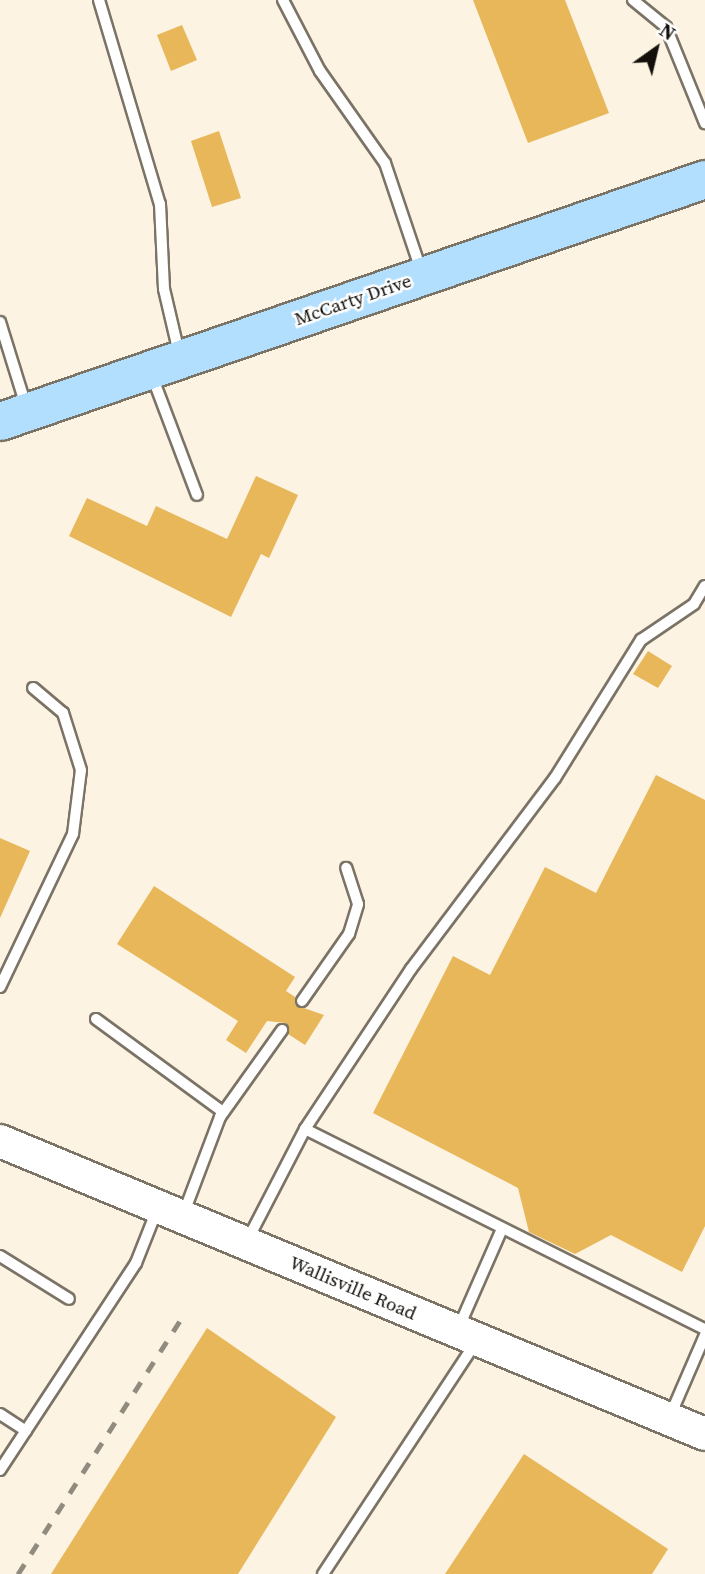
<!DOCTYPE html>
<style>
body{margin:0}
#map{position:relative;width:705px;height:1574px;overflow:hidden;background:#fcf3e2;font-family:"Source Serif 4",serif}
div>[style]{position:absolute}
.building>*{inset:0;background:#e7b759}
.roads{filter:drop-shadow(2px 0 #7b7365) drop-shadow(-2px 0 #7b7365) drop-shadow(0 2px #7b7365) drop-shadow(0 -2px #7b7365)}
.lane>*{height:10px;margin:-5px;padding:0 5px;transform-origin:5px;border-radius:5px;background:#fff}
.secondary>*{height:32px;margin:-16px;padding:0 16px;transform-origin:16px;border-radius:16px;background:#fff}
.primary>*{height:37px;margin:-18.5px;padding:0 18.5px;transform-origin:18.5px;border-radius:18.5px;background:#b3dffe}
.rail>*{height:5px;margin-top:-2.5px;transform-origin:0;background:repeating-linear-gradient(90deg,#918b7f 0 12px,transparent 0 24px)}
span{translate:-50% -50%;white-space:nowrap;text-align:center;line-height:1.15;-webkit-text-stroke:5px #fff;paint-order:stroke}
.street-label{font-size:19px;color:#13100b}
.north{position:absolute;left:621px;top:14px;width:70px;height:70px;-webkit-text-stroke:5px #fff;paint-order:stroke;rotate:34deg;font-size:19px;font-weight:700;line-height:28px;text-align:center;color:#13100b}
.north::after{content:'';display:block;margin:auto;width:24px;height:32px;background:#13100b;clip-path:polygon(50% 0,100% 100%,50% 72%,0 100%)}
</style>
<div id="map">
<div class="building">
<div style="clip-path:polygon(473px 0,565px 0,609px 113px,528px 143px)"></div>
<div style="clip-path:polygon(182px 25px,197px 60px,171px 71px,157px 35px)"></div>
<div style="clip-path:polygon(219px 131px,241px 198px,212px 207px,191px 141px)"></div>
<div style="clip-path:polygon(256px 476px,298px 495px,269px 558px,261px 554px,231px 617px,69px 536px,87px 498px,147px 526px,156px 506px,227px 539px)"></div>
<div style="clip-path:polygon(648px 651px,672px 666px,658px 688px,633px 674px)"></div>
<div style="clip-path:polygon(656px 775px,705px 800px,705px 1226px,682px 1272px,611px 1235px,575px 1254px,529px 1232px,518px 1188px,373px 1113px,453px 956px,490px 975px,545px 867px,596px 893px)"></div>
<div style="clip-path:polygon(0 838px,30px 851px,0 918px)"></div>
<div style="clip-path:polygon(154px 886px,295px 977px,286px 991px,295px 997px,295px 1005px,324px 1015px,305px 1045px,288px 1034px,286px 1023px,267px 1021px,246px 1053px,226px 1040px,238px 1021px,117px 944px)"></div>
<div style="clip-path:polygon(207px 1328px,336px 1417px,238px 1574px,51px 1574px)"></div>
<div style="clip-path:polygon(524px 1454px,668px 1549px,652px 1574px,445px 1574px)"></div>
</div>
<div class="roads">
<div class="lane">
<div style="left:99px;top:0;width:213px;rotate:73.4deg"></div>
<div style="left:160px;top:204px;width:85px;rotate:87.3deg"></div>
<div style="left:164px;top:289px;width:66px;rotate:76.8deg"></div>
<div style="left:283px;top:0;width:80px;rotate:62.5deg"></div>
<div style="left:320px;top:71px;width:113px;rotate:54.8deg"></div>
<div style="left:385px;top:163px;width:113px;rotate:71.4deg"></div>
<div style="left:633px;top:0;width:43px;rotate:39.3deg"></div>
<div style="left:666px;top:27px;width:104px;rotate:67.9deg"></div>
<div style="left:0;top:322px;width:88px;rotate:72.8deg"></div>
<div style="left:152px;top:376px;width:127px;rotate:69.3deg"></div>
<div style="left:0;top:987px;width:170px;rotate:-64.5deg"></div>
<div style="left:73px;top:834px;width:64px;rotate:-82.9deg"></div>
<div style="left:81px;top:770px;width:60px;rotate:-107.5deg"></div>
<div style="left:63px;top:713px;width:39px;rotate:-140deg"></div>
<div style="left:302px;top:1001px;width:82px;rotate:-55deg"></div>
<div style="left:349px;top:934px;width:31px;rotate:-73deg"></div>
<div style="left:358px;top:904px;width:38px;rotate:-108deg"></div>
<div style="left:96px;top:1019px;width:157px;rotate:36.2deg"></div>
<div style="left:305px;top:1129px;width:192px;rotate:-56.5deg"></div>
<div style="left:411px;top:969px;width:239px;rotate:-53deg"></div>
<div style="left:555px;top:778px;width:163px;rotate:-58.1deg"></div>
<div style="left:641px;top:640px;width:64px;rotate:-34.2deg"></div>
<div style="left:694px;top:604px;width:21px;rotate:-59deg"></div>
<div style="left:183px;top:1215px;width:105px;rotate:-69.3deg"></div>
<div style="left:220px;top:1117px;width:107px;rotate:-54.5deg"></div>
<div style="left:247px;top:1241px;width:126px;rotate:-62.6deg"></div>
<div style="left:305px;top:1129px;width:447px;rotate:26.6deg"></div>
<div style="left:0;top:1256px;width:81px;rotate:31.9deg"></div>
<div style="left:458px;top:1329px;width:109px;rotate:-66.3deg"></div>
<div style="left:0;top:1414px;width:31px;rotate:33deg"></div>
<div style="left:670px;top:1416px;width:88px;rotate:-66.6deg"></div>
<div style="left:0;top:1470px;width:248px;rotate:-56.7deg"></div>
<div style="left:136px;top:1263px;width:57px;rotate:-68.4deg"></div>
<div style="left:323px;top:1574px;width:278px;rotate:-56.6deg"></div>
</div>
<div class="secondary">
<div style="left:0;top:1141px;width:763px;rotate:22.57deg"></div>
</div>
<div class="primary">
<div style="left:0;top:421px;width:745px;rotate:-18.95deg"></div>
</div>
</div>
<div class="rail">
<div style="left:18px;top:1574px;width:300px;rotate:-57.4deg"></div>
</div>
<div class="street-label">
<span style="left:353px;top:300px;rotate:-19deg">McCarty Drive</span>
<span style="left:353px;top:1288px;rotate:23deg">Wallisville Road</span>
</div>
<div class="north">N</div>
</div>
